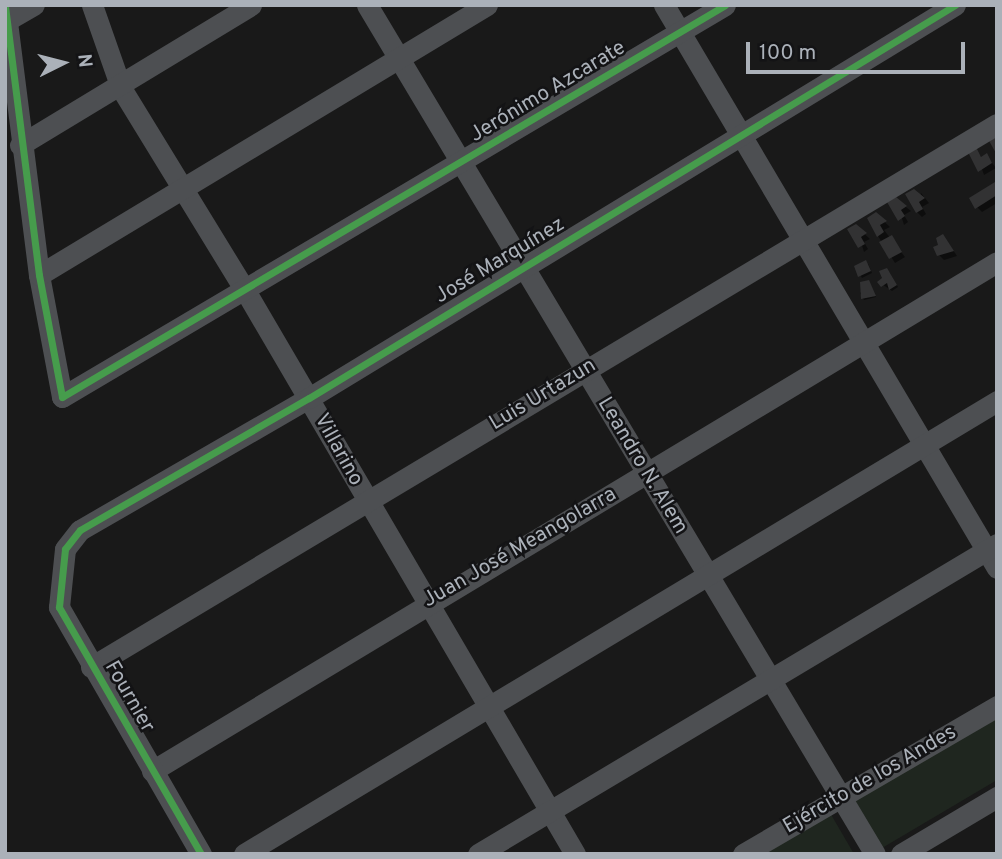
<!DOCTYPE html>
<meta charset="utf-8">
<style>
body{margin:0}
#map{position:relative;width:1002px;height:859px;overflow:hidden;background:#191919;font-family:Overpass,sans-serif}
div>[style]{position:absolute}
.green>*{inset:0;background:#1f261f}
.shadow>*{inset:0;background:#0007}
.building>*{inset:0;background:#323233}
.minor>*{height:21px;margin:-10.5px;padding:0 10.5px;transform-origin:10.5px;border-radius:10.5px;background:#4d4f52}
.cycleway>*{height:7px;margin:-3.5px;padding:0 3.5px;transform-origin:3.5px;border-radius:3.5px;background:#469c4c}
span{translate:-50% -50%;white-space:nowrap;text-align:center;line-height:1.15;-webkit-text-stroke:5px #131315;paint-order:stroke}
.street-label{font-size:21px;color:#abb1b9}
.frame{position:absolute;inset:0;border:7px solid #abb1b9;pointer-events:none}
.north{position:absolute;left:28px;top:28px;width:70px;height:70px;-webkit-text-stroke:5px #131315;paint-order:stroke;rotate:84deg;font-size:19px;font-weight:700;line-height:28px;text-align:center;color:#abb1b9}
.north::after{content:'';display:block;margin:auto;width:24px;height:32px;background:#abb1b9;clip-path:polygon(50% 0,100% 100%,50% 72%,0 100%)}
.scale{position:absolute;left:746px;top:42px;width:219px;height:32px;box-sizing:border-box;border:4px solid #abb1b9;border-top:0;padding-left:9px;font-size:21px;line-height:24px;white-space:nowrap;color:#abb1b9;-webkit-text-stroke:5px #131315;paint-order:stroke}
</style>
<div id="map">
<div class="green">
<div style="clip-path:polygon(997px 711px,997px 780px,877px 851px,847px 799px)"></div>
<div style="clip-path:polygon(829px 811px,854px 854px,756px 854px)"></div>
</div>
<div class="shadow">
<div style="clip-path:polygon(975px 149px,982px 158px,986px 155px,996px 168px,984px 175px)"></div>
<div style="clip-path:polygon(995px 184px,997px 203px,982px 212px,977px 207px)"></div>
<div style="clip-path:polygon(921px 193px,929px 203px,922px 207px,926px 214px,922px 217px,917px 212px)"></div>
<div style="clip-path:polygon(896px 199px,911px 211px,904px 215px,908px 222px,904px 225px)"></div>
<div style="clip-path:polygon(876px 214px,890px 227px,884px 230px,905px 257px,895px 263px,878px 236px)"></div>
<div style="clip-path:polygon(856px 226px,870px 239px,864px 242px,868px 249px,864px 252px)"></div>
<div style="clip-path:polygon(947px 241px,957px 256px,944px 260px,939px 255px)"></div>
<div style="clip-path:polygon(868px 264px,872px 273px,862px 278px,856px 267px)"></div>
<div style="clip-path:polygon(889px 272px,898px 287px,892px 291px,879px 282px)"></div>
<div style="clip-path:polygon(870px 284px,876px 297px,864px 300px,860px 293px)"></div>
</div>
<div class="building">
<div style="clip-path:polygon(997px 136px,997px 155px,988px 139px)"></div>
<div style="clip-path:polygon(976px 147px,981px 157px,987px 153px,992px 163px,978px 172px,968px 152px)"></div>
<div style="clip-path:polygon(995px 182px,997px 195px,975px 209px,969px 198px)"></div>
<div style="clip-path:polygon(914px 189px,925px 198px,919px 202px,923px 209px,916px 213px,905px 194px)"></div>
<div style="clip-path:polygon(896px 197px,907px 206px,901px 210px,905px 216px,898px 221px,887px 202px)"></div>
<div style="clip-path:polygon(876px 212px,887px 221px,880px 225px,884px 232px,877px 237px,867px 218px)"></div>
<div style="clip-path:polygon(856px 224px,867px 233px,861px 237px,865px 244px,858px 248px,847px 229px)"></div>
<div style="clip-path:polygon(943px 234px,954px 251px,937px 256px,933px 247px,938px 245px,936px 238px)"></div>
<div style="clip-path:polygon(892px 235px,902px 252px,889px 259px,879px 242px)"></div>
<div style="clip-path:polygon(866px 260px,871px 271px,858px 277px,854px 266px)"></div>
<div style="clip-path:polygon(887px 268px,897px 285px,889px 290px,887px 283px,881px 287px,877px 282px,882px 278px,879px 271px)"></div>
<div style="clip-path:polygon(869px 280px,876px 296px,861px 299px,860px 282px)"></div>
</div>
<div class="minor">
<div style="left:92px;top:5px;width:88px;rotate:70.7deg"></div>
<div style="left:121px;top:88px;width:239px;rotate:58.5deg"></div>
<div style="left:246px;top:292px;width:651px;rotate:59.65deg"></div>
<div style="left:367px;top:5px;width:989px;rotate:59.11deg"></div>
<div style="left:664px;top:5px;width:654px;rotate:59.4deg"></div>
<div style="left:5px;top:6px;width:271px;rotate:82.8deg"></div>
<div style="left:39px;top:275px;width:124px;rotate:79.3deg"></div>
<div style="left:62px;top:397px;width:770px;rotate:-30.59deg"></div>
<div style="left:6px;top:21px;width:32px;rotate:-30deg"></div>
<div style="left:20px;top:145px;width:270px;rotate:-31.2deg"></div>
<div style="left:39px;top:275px;width:523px;rotate:-31.08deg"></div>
<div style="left:91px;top:667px;width:1056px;rotate:-30.94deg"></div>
<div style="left:152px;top:771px;width:986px;rotate:-31.06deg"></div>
<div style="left:201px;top:854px;width:285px;rotate:-119.9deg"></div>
<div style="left:59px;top:607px;width:58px;rotate:-84.1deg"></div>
<div style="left:65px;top:549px;width:24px;rotate:-52deg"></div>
<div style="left:80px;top:530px;width:264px;rotate:-30deg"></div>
<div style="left:309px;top:398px;width:756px;rotate:-31.31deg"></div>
<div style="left:244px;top:854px;width:879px;rotate:-31.03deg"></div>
<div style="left:478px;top:854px;width:605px;rotate:-30.85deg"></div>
<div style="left:743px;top:854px;width:294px;rotate:-30.2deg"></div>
<div style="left:901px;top:854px;width:112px;rotate:-30.7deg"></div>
</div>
<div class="cycleway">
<div style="left:5px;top:6px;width:271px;rotate:82.8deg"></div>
<div style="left:39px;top:275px;width:124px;rotate:79.3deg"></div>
<div style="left:62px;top:397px;width:770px;rotate:-30.59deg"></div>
<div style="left:201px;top:854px;width:285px;rotate:-119.9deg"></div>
<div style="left:59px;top:607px;width:58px;rotate:-84.1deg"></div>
<div style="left:65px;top:549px;width:24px;rotate:-52deg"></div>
<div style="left:80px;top:530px;width:264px;rotate:-30deg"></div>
<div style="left:309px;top:398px;width:756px;rotate:-31.31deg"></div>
</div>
<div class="street-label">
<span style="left:548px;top:92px;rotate:-31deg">Jerónimo Azcarate</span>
<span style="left:500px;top:261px;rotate:-31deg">José Marquínez</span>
<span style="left:543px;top:395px;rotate:-31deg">Luis Urtazun</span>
<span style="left:338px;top:450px;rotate:61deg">Villarino</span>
<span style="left:642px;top:466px;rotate:59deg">Leandro N. Alem</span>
<span style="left:520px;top:548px;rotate:-30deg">Juan José Meangolarra</span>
<span style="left:129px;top:697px;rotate:60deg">Fournier</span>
<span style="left:870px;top:780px;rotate:-30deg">Ejército de los Andes</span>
</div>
<div class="frame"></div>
<div class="north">N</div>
<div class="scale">100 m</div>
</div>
